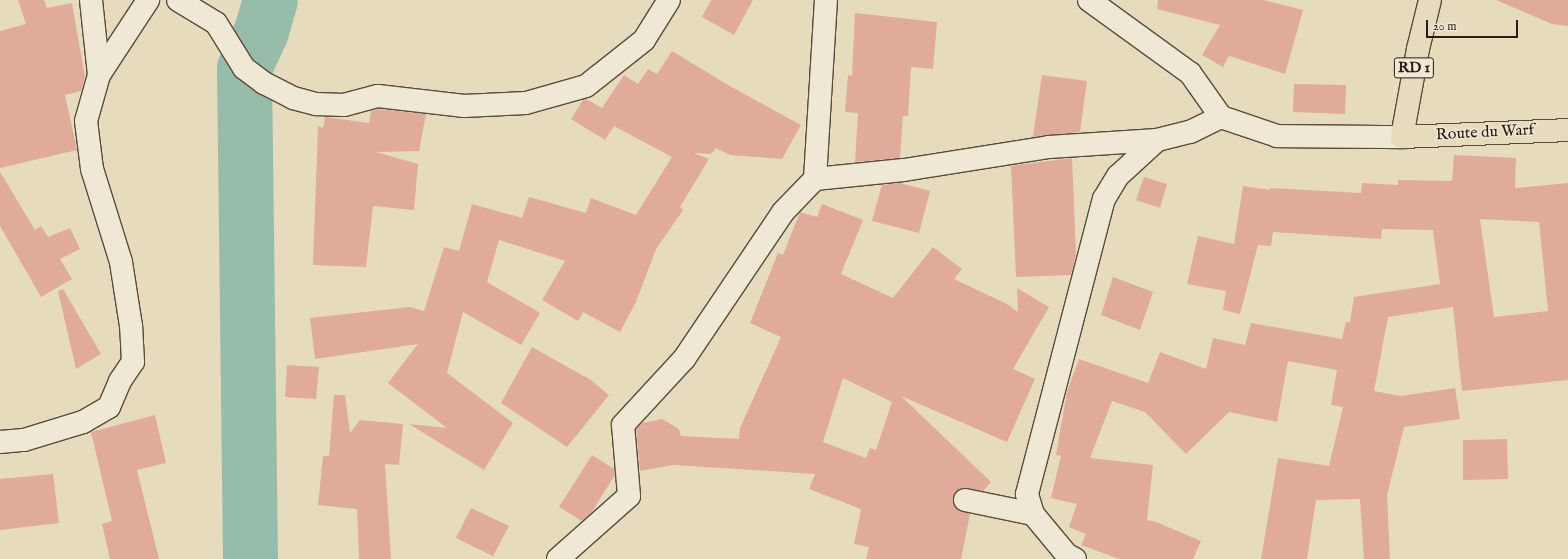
<!DOCTYPE html>
<style>
body{margin:0}
#map{position:relative;width:1568px;height:559px;overflow:hidden;background:#e7dbbd;font-family:"IM FELL English",serif}
div>[style]{position:absolute}
.river>*{height:55px;margin:-27.5px;padding:0 27.5px;transform-origin:27.5px;border-radius:27.5px;background:#98bcaa}
.building>*{inset:0;background:#e0ab9a}
.roads{filter:drop-shadow(1px 0 #584b3e) drop-shadow(-1px 0 #584b3e) drop-shadow(0 1px #584b3e) drop-shadow(0 -1px #584b3e)}
.minor>*{height:22px;margin:-11px;padding:0 11px;transform-origin:11px;border-radius:11px;background:#efe8d4}
.major>*{height:22px;margin:-11px;padding:0 11px;transform-origin:11px;border-radius:11px;background:#e7dbbd}
span{translate:-50% -50%;white-space:nowrap;text-align:center;line-height:1.15;-webkit-text-stroke:3px #efe8d4;paint-order:stroke}
.shield-label span{padding:1px 3px;background:#efe8d4;border:1px solid;border-radius:3px;-webkit-text-stroke-width:0}
.shield-label{font-size:15px;color:#281b14;font-weight:700}
.street-label{font-size:16px;color:#281b14}
.scale{position:absolute;left:1426px;top:20px;width:92px;height:18px;box-sizing:border-box;border:2px solid #281b14;border-top:0;padding-left:5px;font-size:12px;line-height:14px;white-space:nowrap;color:#281b14;-webkit-text-stroke:3px #efe8d4;paint-order:stroke}
</style>
<div id="map">
<div class="river">
<div style="left:250px;top:559px;width:491px;rotate:-90.7deg"></div>
<div style="left:244px;top:68px;width:41px;rotate:-65.3deg"></div>
<div style="left:261px;top:31px;width:32px;rotate:-74deg"></div>
</div>
<div class="building">
<div style="clip-path:polygon(18px 0,44px 0,47px 8px,72px 3px,85px 77px,81px 91px,65px 95px,77px 150px,0 168px,0 31px,26px 24px)"></div>
<div style="clip-path:polygon(711px 0,753px 0,734px 35px,702px 17px)"></div>
<div style="clip-path:polygon(1158px 0,1263px 0,1303px 10px,1285px 74px,1229px 56px,1223px 67px,1202px 55px,1220px 25px,1157px 9px)"></div>
<div style="clip-path:polygon(1496px 0,1568px 0,1568px 26px,1552px 24px)"></div>
<div style="clip-path:polygon(855px 13px,937px 22px,933px 69px,911px 67px,908px 116px,903px 116px,900px 158px,855px 162px,858px 113px,845px 112px,848px 75px,852px 76px)"></div>
<div style="clip-path:polygon(672px 51px,728px 85px,801px 125px,782px 159px,730px 155px,716px 148px,711px 154px,694px 153px,709px 159px,680px 207px,683px 210px,656px 249px,636px 302px,620px 332px,583px 312px,578px 321px,542px 300px,565px 261px,499px 240px,487px 282px,540px 313px,521px 345px,463px 312px,447px 373px,513px 423px,484px 470px,409px 424px,447px 428px,388px 383px,418px 344px,315px 359px,310px 318px,410px 307px,424px 311px,444px 247px,459px 251px,472px 204px,522px 218px,529px 197px,586px 213px,591px 198px,636px 215px,672px 157px,614px 126px,605px 140px,571px 119px,583px 100px,586px 99px,602px 108px,624px 75px,638px 84px,648px 69px,657px 74px)"></div>
<div style="clip-path:polygon(1042px 75px,1087px 81px,1080px 132px,1033px 137px)"></div>
<div style="clip-path:polygon(1294px 84px,1346px 85px,1345px 114px,1293px 112px)"></div>
<div style="clip-path:polygon(379px 109px,426px 114px,419px 151px,376px 152px,418px 164px,414px 210px,373px 206px,366px 267px,313px 265px,318px 126px,323px 128px,325px 117px,369px 123px,371px 111px)"></div>
<div style="clip-path:polygon(evenodd,1454px 155px,1516px 158px,1515px 188px,1568px 183px,1568px 380px,1462px 391px,1453px 307px,1388px 317px,1374px 391px,1401px 396px,1455px 388px,1460px 419px,1404px 427px,1387px 495px,1390px 559px,1364px 559px,1360px 499px,1316px 500px,1307px 559px,1261px 559px,1278px 458px,1329px 466px,1343px 407px,1331px 405px,1337px 370px,1288px 361px,1277px 422px,1229px 412px,1186px 454px,1145px 412px,1112px 401px,1090px 458px,1153px 465px,1147px 520px,1156px 522px,1201px 541px,1193px 559px,1119px 559px,1081px 545px,1086px 534px,1069px 527px,1077px 504px,1051px 498px,1061px 456px,1056px 455px,1067px 392px,1079px 359px,1148px 383px,1160px 352px,1206px 369px,1213px 338px,1245px 345px,1251px 323px,1342px 339px,1346px 322px,1350px 322px,1354px 297px,1440px 284px,1433px 230px,1382px 229px,1381px 239px,1273px 232px,1271px 246px,1258px 245px,1240px 314px,1223px 310px,1226px 291px,1187px 284px,1198px 236px,1234px 244px,1243px 186px,1270px 190px,1270px 188px,1361px 193px,1362px 183px,1398px 185px,1398px 180px,1452px 181px,1454px 155px,1480px 219px,1539px 222px,1548px 311px,1494px 317px,1480px 219px)"></div>
<div style="clip-path:polygon(1072px 158px,1076px 255px,1071px 275px,1016px 277px,1011px 166px)"></div>
<div style="clip-path:polygon(0 172px,35px 230px,41px 226px,48px 237px,70px 228px,80px 249px,60px 259px,72px 279px,41px 297px,0 226px)"></div>
<div style="clip-path:polygon(1144px 177px,1167px 184px,1160px 208px,1136px 200px)"></div>
<div style="clip-path:polygon(900px 183px,930px 191px,919px 233px,872px 221px,882px 185px)"></div>
<div style="clip-path:polygon(evenodd,822px 204px,863px 220px,841px 274px,893px 298px,933px 247px,962px 269px,954px 279px,1007px 304px,1018px 312px,1017px 288px,1049px 307px,1013px 369px,1035px 379px,1007px 442px,901px 396px,991px 482px,983px 491px,961px 488px,953px 497px,956px 509px,970px 514px,961px 559px,866px 559px,869px 547px,854px 544px,861px 509px,809px 489px,815px 474px,674px 465px,640px 471px,636px 429px,642px 423px,662px 419px,679px 429px,681px 436px,739px 439px,740px 428px,781px 337px,750px 323px,778px 253px,783px 255px,800px 212px,817px 217px,822px 204px,843px 378px,892px 402px,876px 450px,870px 448px,866px 458px,823px 442px,843px 378px)"></div>
<div style="clip-path:polygon(1113px 277px,1153px 292px,1140px 330px,1101px 315px)"></div>
<div style="clip-path:polygon(63px 289px,101px 354px,76px 369px,58px 291px)"></div>
<div style="clip-path:polygon(532px 347px,591px 380px,609px 395px,567px 447px,501px 403px)"></div>
<div style="clip-path:polygon(287px 365px,319px 367px,316px 399px,285px 397px)"></div>
<div style="clip-path:polygon(334px 395px,345px 395px,350px 433px,360px 420px,403px 424px,399px 465px,385px 464px,391px 559px,359px 559px,357px 509px,318px 505px,323px 456px,329px 456px)"></div>
<div style="clip-path:polygon(155px 415px,166px 463px,137px 470px,159px 559px,110px 559px,102px 524px,112px 521px,91px 432px)"></div>
<div style="clip-path:polygon(1507px 439px,1508px 479px,1463px 480px,1463px 440px)"></div>
<div style="clip-path:polygon(592px 455px,614px 469px,615px 475px,591px 513px,582px 521px,559px 507px)"></div>
<div style="clip-path:polygon(53px 474px,59px 523px,0 530px,0 479px)"></div>
<div style="clip-path:polygon(471px 508px,509px 526px,493px 556px,456px 538px)"></div>
</div>
<div class="roads">
<div class="minor">
<div style="left:178px;top:0;width:44px;rotate:31.2deg"></div>
<div style="left:216px;top:23px;width:53px;rotate:58.1deg"></div>
<div style="left:244px;top:68px;width:25px;rotate:37deg"></div>
<div style="left:264px;top:83px;width:33px;rotate:27deg"></div>
<div style="left:293px;top:98px;width:24px;rotate:15deg"></div>
<div style="left:316px;top:104px;width:28px;rotate:2deg"></div>
<div style="left:344px;top:105px;width:35px;rotate:-15deg"></div>
<div style="left:378px;top:96px;width:87px;rotate:6.6deg"></div>
<div style="left:464px;top:106px;width:62px;rotate:-2.8deg"></div>
<div style="left:526px;top:103px;width:62px;rotate:-15.8deg"></div>
<div style="left:586px;top:86px;width:74px;rotate:-38.4deg"></div>
<div style="left:644px;top:40px;width:47px;rotate:-58deg"></div>
<div style="left:1089px;top:0;width:125px;rotate:35.9deg"></div>
<div style="left:1190px;top:73px;width:54px;rotate:54.8deg"></div>
<div style="left:1221px;top:117px;width:59px;rotate:18.7deg"></div>
<div style="left:1277px;top:136px;width:125px;rotate:0.5deg"></div>
<div style="left:99px;top:75px;width:90px;rotate:-56.8deg"></div>
<div style="left:815px;top:179px;width:89px;rotate:-5.8deg"></div>
<div style="left:904px;top:170px;width:147px;rotate:-9deg"></div>
<div style="left:1049px;top:147px;width:108px;rotate:-3.7deg"></div>
<div style="left:0;top:442px;width:24px;rotate:-5deg"></div>
<div style="left:24px;top:440px;width:62px;rotate:-17deg"></div>
<div style="left:83px;top:422px;width:30px;rotate:-30deg"></div>
<div style="left:109px;top:407px;width:28px;rotate:-67deg"></div>
<div style="left:120px;top:381px;width:23px;rotate:-56deg"></div>
<div style="left:133px;top:362px;width:36px;rotate:-93deg"></div>
<div style="left:131px;top:326px;width:65px;rotate:-98.9deg"></div>
<div style="left:121px;top:262px;width:97px;rotate:-107.3deg"></div>
<div style="left:92px;top:169px;width:48px;rotate:-97.1deg"></div>
<div style="left:86px;top:121px;width:48px;rotate:-74.2deg"></div>
<div style="left:99px;top:75px;width:75px;rotate:-96.1deg"></div>
<div style="left:965px;top:500px;width:69px;rotate:11.6deg"></div>
<div style="left:558px;top:559px;width:95px;rotate:-41.6deg"></div>
<div style="left:629px;top:496px;width:71px;rotate:-94.8deg"></div>
<div style="left:623px;top:425px;width:90px;rotate:-47.3deg"></div>
<div style="left:684px;top:359px;width:177px;rotate:-56deg"></div>
<div style="left:783px;top:212px;width:46px;rotate:-45.9deg"></div>
<div style="left:815px;top:179px;width:179px;rotate:-86.5deg"></div>
<div style="left:1075px;top:559px;width:9px;rotate:-153deg"></div>
<div style="left:1067px;top:555px;width:53px;rotate:-129.7deg"></div>
<div style="left:1033px;top:514px;width:21px;rotate:-107deg"></div>
<div style="left:1027px;top:494px;width:305px;rotate:-75.4deg"></div>
<div style="left:1104px;top:199px;width:27px;rotate:-59deg"></div>
<div style="left:1118px;top:176px;width:53px;rotate:-42.7deg"></div>
<div style="left:1157px;top:140px;width:34px;rotate:-14deg"></div>
<div style="left:1190px;top:132px;width:34px;rotate:-26deg"></div>
</div>
<div class="major">
<div style="left:1430px;top:0;width:50px;rotate:103.8deg"></div>
<div style="left:1418px;top:49px;width:89px;rotate:100.3deg"></div>
<div style="left:1402px;top:137px;width:166px;rotate:-2.4deg"></div>
</div>
</div>
<div class="shield-label">
<span style="left:1414px;top:68px">RD 1</span>
</div>
<div class="street-label">
<span style="left:1485px;top:133px;rotate:-3deg">Route du Warf</span>
</div>
<div class="scale">20 m</div>
</div>
